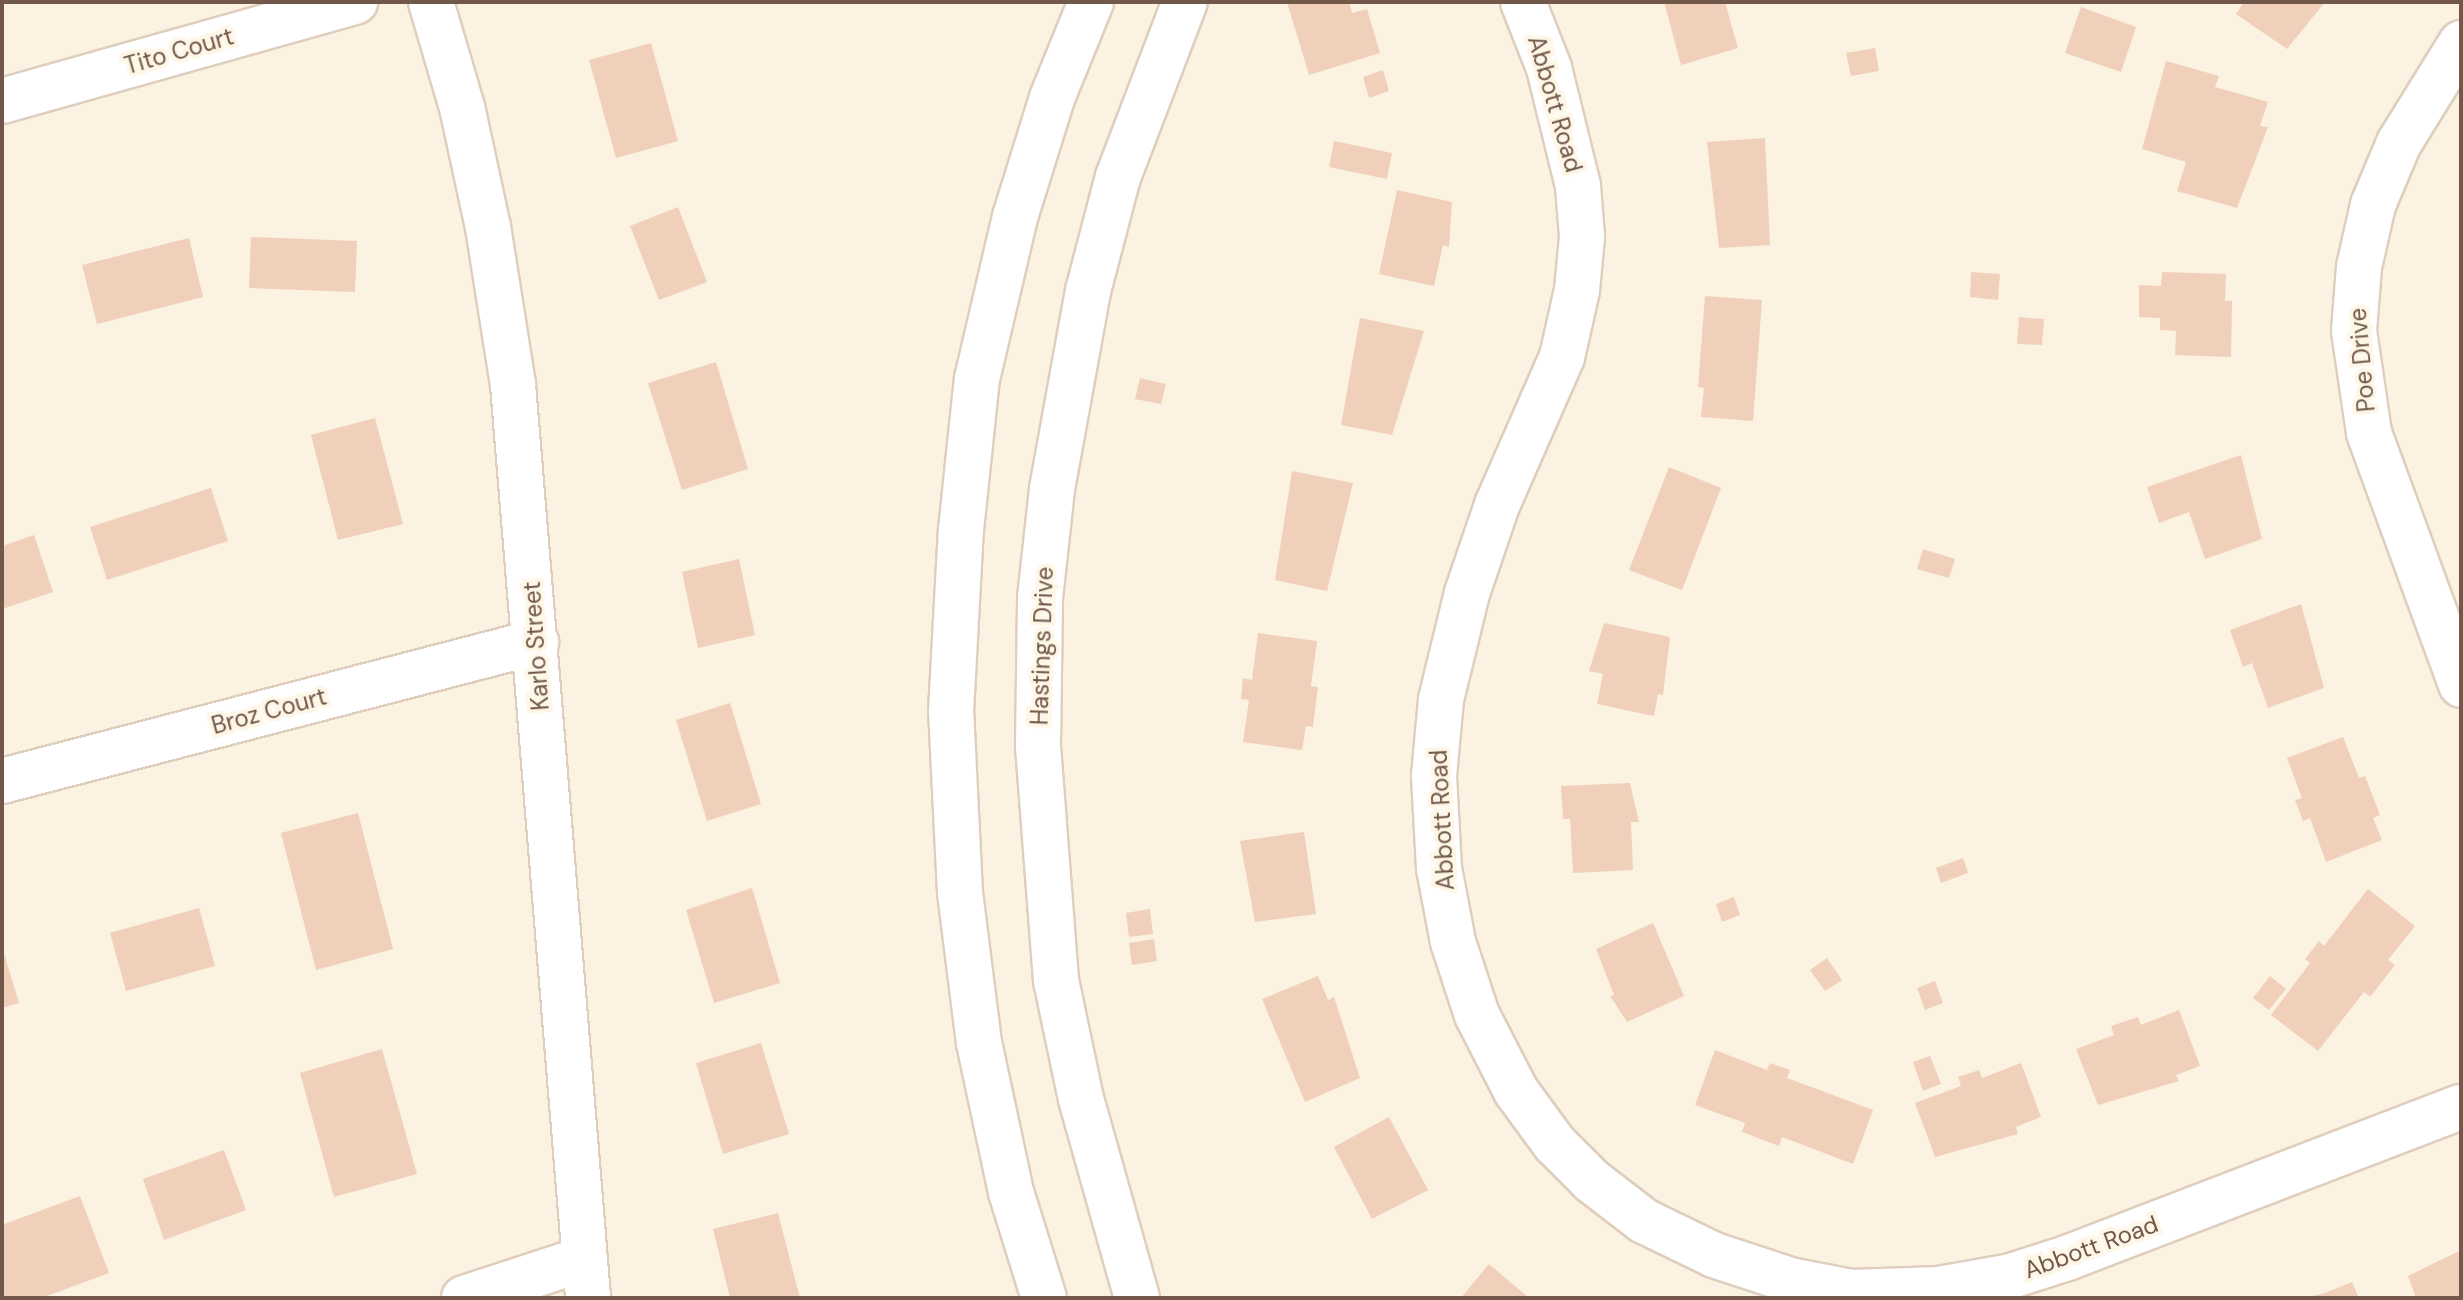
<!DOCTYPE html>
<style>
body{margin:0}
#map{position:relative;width:2463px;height:1300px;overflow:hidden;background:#fbf2e1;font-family:"DM Sans",sans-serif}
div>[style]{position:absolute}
.building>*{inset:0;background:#f0d0ba}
.roads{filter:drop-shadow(2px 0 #dfcebe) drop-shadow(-2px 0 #dfcebe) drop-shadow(0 2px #dfcebe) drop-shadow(0 -2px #dfcebe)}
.minor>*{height:44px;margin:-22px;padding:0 22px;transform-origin:22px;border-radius:22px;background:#fff}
span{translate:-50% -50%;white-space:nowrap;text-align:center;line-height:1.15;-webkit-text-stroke:8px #fef6e7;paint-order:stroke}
.street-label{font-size:24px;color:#715849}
.frame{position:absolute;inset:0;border:4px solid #715849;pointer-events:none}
</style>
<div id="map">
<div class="building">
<div style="clip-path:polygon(1287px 2px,1349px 2px,1352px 13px,1367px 9px,1380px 53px,1309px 75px)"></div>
<div style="clip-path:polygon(1664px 2px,1725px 2px,1738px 48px,1681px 65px)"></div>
<div style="clip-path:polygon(2244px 2px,2325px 2px,2287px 49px,2236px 14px)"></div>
<div style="clip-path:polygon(2081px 7px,2136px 27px,2121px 72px,2065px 53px)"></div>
<div style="clip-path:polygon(651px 43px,678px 141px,616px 158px,589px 60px)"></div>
<div style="clip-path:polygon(1875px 48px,1879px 71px,1851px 76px,1846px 53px)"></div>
<div style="clip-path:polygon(2166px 61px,2219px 76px,2215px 87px,2268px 102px,2260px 126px,2268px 127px,2237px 208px,2177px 191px,2186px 162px,2142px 149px)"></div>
<div style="clip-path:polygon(1383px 70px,1389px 91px,1369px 98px,1363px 77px)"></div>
<div style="clip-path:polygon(1765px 138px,1770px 245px,1719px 248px,1707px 142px)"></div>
<div style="clip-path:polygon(1334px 141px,1392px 153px,1387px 179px,1329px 167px)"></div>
<div style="clip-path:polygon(1397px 190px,1452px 202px,1449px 247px,1443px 245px,1434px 286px,1379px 274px)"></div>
<div style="clip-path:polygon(678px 207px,707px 282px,659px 300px,630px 226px)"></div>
<div style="clip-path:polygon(251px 237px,357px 241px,355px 292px,249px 288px)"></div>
<div style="clip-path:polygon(189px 238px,203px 297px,97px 324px,82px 265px)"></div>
<div style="clip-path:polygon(1971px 272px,2000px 274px,1998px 300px,1970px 297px)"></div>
<div style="clip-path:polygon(2162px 272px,2226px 274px,2225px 301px,2232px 301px,2231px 357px,2175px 355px,2176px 331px,2160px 330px,2160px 318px,2139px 317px,2139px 285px,2161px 286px)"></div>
<div style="clip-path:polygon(1705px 296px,1762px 300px,1753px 421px,1701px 417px,1704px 388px,1698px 387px)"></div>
<div style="clip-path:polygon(2019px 317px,2044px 319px,2042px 345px,2017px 344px)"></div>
<div style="clip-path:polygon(1360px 318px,1424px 331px,1392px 435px,1341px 425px)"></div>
<div style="clip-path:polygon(716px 362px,748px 469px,682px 490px,648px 383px)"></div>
<div style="clip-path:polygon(1140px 378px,1166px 384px,1161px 404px,1135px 399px)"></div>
<div style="clip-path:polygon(375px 418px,403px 524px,338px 540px,311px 435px)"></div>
<div style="clip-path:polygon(2241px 455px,2262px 539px,2205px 559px,2189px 512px,2159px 523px,2147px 487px)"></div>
<div style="clip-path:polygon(1669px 467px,1721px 488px,1682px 590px,1629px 570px)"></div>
<div style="clip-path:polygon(1292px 471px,1353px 483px,1327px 591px,1275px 580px)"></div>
<div style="clip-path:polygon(211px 488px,228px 541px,107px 580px,90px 527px)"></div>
<div style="clip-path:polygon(34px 535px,53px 592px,2px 609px,2px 546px)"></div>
<div style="clip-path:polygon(1923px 549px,1955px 559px,1949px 578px,1917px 569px)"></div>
<div style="clip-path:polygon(739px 559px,755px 635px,698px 648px,682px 572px)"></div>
<div style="clip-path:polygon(2301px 604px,2324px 688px,2268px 708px,2252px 663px,2243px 667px,2230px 630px)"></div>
<div style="clip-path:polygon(1604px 623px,1670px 637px,1663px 695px,1658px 694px,1654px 716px,1597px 704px,1603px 674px,1589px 671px)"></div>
<div style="clip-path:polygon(1258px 633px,1317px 641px,1311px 686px,1318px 687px,1313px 727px,1306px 726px,1302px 750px,1243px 742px,1249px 700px,1241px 699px,1243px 678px,1252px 680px)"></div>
<div style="clip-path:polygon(730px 703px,761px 804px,707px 821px,676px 720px)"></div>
<div style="clip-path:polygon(2343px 737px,2359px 778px,2365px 776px,2380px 815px,2373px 818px,2382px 840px,2326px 862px,2310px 818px,2303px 821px,2295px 800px,2302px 798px,2287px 758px)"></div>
<div style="clip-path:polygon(1630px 783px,1639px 822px,1631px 822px,1633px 870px,1573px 873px,1570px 819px,1563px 819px,1561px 786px)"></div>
<div style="clip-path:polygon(358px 813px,393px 949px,316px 970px,281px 833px)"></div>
<div style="clip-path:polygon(1304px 832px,1316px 914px,1255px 922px,1240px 841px)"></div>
<div style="clip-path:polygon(1963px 858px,1968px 873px,1941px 883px,1936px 868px)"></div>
<div style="clip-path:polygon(752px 888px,780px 983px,714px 1003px,686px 910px)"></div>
<div style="clip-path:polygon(2368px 889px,2415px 926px,2388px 960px,2395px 965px,2370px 997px,2364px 992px,2318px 1051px,2271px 1015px,2310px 963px,2305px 959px,2319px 941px,2324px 946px)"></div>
<div style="clip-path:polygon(1734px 897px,1740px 915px,1722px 922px,1716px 904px)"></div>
<div style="clip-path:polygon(199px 908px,215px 966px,126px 991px,110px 933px)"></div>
<div style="clip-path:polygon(1150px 909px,1153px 934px,1129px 937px,1126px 913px)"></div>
<div style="clip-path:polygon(1653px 923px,1684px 996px,1627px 1022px,1610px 996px,1614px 995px,1596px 949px)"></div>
<div style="clip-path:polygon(1154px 939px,1157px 961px,1132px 965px,1129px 943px)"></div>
<div style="clip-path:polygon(3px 950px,19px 1003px,2px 1008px,2px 951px)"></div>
<div style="clip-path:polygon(1827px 958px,1842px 980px,1825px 991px,1810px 970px)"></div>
<div style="clip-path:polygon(1318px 976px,1328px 1000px,1334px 997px,1360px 1078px,1305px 1102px,1262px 999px)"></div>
<div style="clip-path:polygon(2270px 976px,2286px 989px,2269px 1010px,2253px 998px)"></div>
<div style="clip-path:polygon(1935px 981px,1943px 1003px,1925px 1010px,1917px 988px)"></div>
<div style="clip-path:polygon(2179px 1010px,2200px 1066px,2176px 1075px,2179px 1081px,2098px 1105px,2076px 1049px,2114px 1035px,2111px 1026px,2138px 1017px,2141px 1025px)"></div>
<div style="clip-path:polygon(761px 1043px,789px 1134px,723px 1154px,696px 1063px)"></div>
<div style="clip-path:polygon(382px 1049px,417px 1174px,334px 1197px,300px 1073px)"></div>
<div style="clip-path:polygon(1715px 1050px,1767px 1070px,1770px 1063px,1790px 1070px,1787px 1078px,1873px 1110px,1853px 1164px,1782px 1137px,1779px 1146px,1742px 1132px,1745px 1123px,1695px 1105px)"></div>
<div style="clip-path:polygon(1930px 1056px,1941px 1084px,1923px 1091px,1913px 1062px)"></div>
<div style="clip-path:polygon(2021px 1063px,2041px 1117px,2016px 1127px,2018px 1134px,1935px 1157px,1915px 1103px,1961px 1086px,1958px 1077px,1979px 1070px,1982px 1078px)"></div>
<div style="clip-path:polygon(1389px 1117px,1428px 1190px,1372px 1219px,1334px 1147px)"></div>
<div style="clip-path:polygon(224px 1150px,246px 1210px,164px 1240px,143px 1179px)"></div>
<div style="clip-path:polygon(80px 1196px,109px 1273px,42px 1298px,2px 1298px,2px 1225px)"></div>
<div style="clip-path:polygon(778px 1213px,800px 1298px,730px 1298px,713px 1229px)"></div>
<div style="clip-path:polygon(2461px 1250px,2461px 1298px,2416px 1298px,2408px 1276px)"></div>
<div style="clip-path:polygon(1489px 1264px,1529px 1298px,1461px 1298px)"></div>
<div style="clip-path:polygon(2352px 1282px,2359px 1298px,2304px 1298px,2325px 1293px)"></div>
</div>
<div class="roads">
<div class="minor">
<div style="left:431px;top:2px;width:109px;rotate:73.6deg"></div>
<div style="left:462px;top:107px;width:123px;rotate:77.8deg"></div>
<div style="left:488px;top:227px;width:160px;rotate:81deg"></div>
<div style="left:513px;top:385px;width:916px;rotate:85.3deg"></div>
<div style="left:1523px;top:2px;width:71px;rotate:68.5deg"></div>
<div style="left:1549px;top:68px;width:122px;rotate:76.2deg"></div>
<div style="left:1578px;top:186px;width:51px;rotate:85.5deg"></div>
<div style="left:1582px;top:237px;width:53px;rotate:95.4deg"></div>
<div style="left:1577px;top:290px;width:69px;rotate:102.6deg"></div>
<div style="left:1562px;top:357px;width:162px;rotate:113.7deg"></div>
<div style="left:1497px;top:505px;width:93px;rotate:108.8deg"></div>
<div style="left:1467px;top:593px;width:110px;rotate:103.7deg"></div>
<div style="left:1441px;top:700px;width:76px;rotate:95.3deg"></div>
<div style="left:1434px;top:776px;width:92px;rotate:86.9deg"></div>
<div style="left:1439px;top:868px;width:75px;rotate:79.3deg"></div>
<div style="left:1453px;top:942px;width:77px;rotate:71.8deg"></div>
<div style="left:1477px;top:1015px;width:85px;rotate:62.8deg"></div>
<div style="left:1516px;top:1091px;width:66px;rotate:53.7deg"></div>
<div style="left:1555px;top:1144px;width:52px;rotate:45deg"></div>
<div style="left:1592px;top:1181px;width:66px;rotate:37.6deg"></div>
<div style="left:1644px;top:1221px;width:78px;rotate:25.9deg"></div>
<div style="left:1714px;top:1255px;width:80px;rotate:18.2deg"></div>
<div style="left:1790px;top:1280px;width:62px;rotate:11.1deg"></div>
<div style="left:1851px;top:1292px;width:88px;rotate:-2deg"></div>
<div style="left:1939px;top:1289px;width:73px;rotate:-10.2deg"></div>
<div style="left:2011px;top:1276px;width:59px;rotate:-17.8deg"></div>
<div style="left:2067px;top:1258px;width:422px;rotate:-21deg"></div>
<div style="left:2461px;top:43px;width:118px;rotate:121.8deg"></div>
<div style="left:2399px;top:143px;width:67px;rotate:112.8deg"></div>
<div style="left:2373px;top:205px;width:64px;rotate:102.7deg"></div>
<div style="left:2359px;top:267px;width:64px;rotate:94.5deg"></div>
<div style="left:2354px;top:331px;width:103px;rotate:81.6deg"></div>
<div style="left:2369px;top:433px;width:268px;rotate:69.9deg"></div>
<div style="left:2px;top:101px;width:367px;rotate:-15.7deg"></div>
<div style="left:2px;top:781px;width:552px;rotate:-14.59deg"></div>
<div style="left:464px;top:1298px;width:125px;rotate:-18.1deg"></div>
<div style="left:1044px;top:1298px;width:111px;rotate:-107.3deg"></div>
<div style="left:1011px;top:1192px;width:152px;rotate:-102.1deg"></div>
<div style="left:979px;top:1043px;width:151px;rotate:-97.2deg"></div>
<div style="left:960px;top:893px;width:181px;rotate:-92.8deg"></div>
<div style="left:951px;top:712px;width:182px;rotate:-86.9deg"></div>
<div style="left:961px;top:530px;width:152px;rotate:-84deg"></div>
<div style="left:977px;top:379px;width:166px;rotate:-76.8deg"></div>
<div style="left:1015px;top:217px;width:125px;rotate:-72.7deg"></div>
<div style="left:1052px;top:98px;width:104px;rotate:-67.9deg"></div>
<div style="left:1137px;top:1298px;width:207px;rotate:-105.7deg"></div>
<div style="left:1081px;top:1099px;width:122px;rotate:-101.9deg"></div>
<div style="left:1056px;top:980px;width:236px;rotate:-94.4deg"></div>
<div style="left:1038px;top:745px;width:147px;rotate:-89.2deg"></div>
<div style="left:1040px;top:598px;width:110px;rotate:-83.7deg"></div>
<div style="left:1052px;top:489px;width:201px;rotate:-79.7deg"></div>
<div style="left:1088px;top:291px;width:118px;rotate:-75.3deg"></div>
<div style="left:1118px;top:177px;width:187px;rotate:-69.1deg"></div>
</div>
</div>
<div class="street-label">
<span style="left:179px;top:51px;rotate:-16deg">Tito Court</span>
<span style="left:1555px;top:104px;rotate:74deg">Abbott Road</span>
<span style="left:2362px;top:360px;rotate:-95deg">Poe Drive</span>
<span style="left:536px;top:646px;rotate:-94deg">Karlo Street</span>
<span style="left:1042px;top:646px;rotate:-88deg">Hastings Drive</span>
<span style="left:269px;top:711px;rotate:-15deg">Broz Court</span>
<span style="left:1442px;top:820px;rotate:-93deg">Abbott Road</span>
<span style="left:2091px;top:1247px;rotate:-20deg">Abbott Road</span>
</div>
<div class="frame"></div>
</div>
